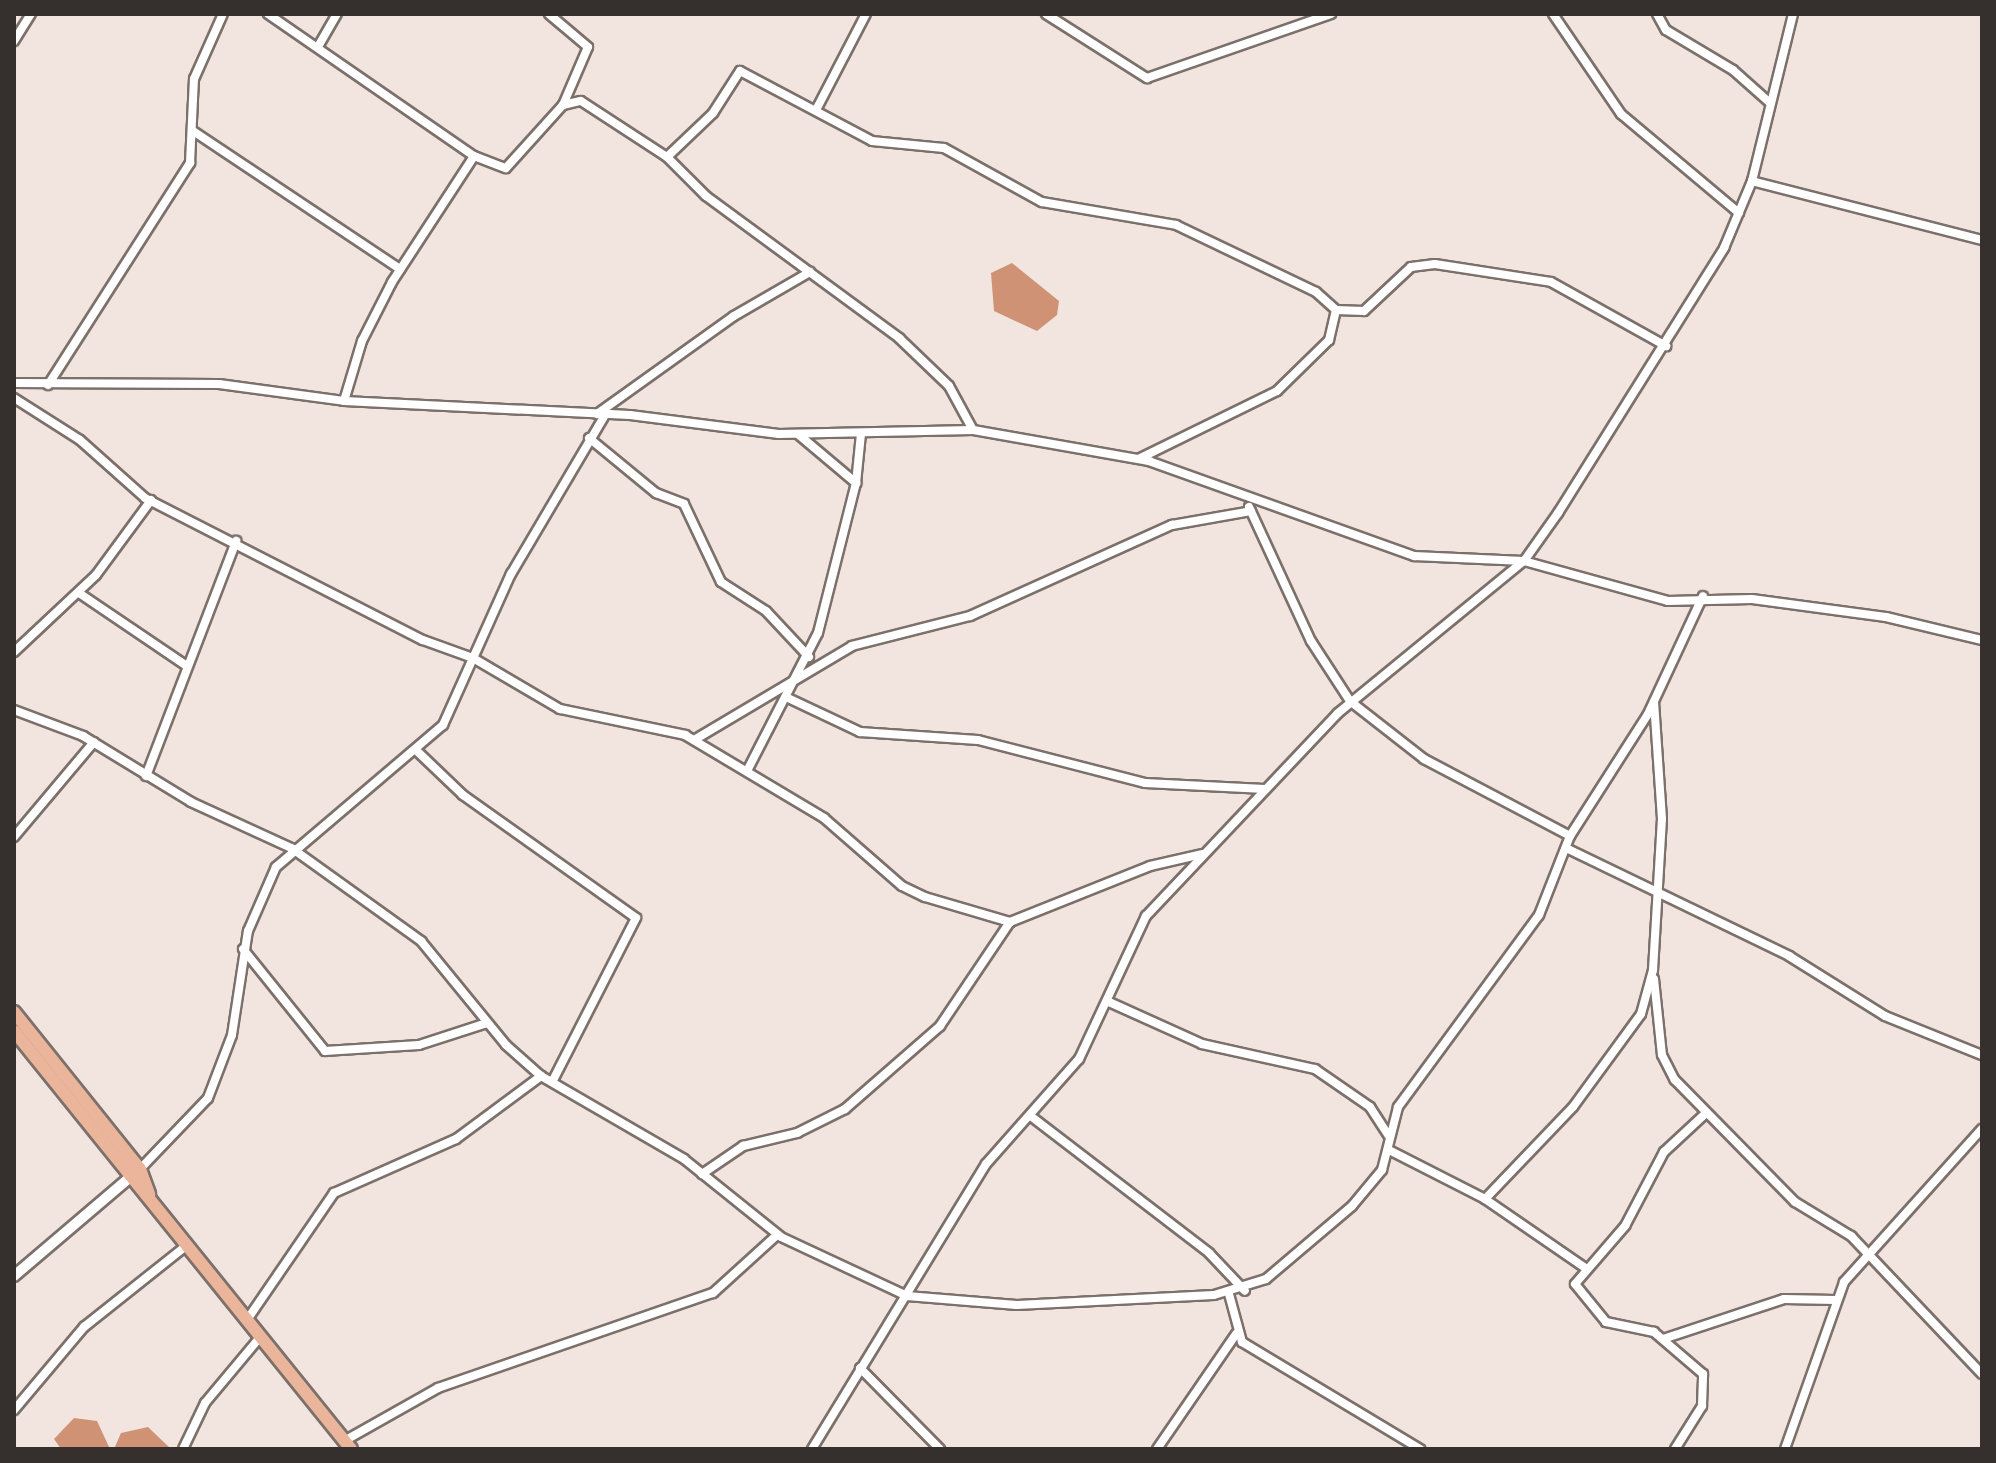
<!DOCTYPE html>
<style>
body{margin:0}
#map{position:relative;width:1996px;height:1463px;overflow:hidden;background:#f2e5df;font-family:"Playfair Display",serif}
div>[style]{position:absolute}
.water>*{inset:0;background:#cf9274}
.roads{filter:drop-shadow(2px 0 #7c706b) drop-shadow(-2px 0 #7c706b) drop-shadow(0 2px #7c706b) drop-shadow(0 -2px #7c706b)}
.minor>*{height:8px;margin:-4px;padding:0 4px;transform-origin:4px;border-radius:4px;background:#fff}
.tertiary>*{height:10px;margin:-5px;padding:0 5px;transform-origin:5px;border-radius:5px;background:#fff}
.primary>*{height:12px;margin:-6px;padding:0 6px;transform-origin:6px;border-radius:6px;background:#eab59a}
span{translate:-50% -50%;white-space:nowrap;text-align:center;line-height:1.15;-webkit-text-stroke:8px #f2e5df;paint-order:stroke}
.frame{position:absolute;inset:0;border:16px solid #35302d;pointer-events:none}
</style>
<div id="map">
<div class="water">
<div style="clip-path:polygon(1012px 263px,1059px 301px,1057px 315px,1037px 331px,994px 311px,991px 273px)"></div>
<div style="clip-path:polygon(74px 1418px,97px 1421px,110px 1449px,61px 1449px,54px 1439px)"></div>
<div style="clip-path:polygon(148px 1427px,171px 1449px,114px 1449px,121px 1433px)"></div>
</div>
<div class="roads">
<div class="minor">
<div style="left:268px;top:14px;width:250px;rotate:34.6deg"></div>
<div style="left:474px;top:156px;width:34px;rotate:21deg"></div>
<div style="left:506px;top:168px;width:85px;rotate:-47.9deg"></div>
<div style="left:563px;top:105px;width:63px;rotate:-66.7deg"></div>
<div style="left:588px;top:47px;width:51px;rotate:-139.8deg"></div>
<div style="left:1046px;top:14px;width:120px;rotate:32.4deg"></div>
<div style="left:1147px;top:78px;width:195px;rotate:-19.2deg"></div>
<div style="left:1553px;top:14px;width:121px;rotate:55.8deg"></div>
<div style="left:1621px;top:114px;width:154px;rotate:40deg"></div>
<div style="left:1657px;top:14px;width:18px;rotate:61deg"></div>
<div style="left:1666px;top:30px;width:78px;rotate:30.8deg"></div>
<div style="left:1733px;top:70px;width:48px;rotate:41.6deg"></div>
<div style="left:14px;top:41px;width:32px;rotate:-58deg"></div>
<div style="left:319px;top:45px;width:36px;rotate:-60deg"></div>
<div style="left:563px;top:105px;width:18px;rotate:-13deg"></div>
<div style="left:581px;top:101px;width:103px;rotate:33.1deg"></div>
<div style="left:667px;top:157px;width:55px;rotate:45deg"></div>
<div style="left:706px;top:196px;width:240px;rotate:36.3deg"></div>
<div style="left:899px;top:338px;width:69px;rotate:43.8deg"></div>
<div style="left:949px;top:386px;width:50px;rotate:61.4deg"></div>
<div style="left:816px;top:110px;width:108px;rotate:-62.5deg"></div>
<div style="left:193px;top:131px;width:249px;rotate:33.7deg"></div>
<div style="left:667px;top:157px;width:64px;rotate:-43.7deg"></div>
<div style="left:713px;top:113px;width:50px;rotate:-57.3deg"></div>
<div style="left:740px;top:71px;width:149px;rotate:27.9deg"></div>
<div style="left:872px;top:141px;width:72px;rotate:5.6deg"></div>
<div style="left:944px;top:148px;width:112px;rotate:28.9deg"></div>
<div style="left:1042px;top:202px;width:136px;rotate:9.7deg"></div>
<div style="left:1176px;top:225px;width:155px;rotate:25.6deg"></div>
<div style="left:1316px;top:292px;width:27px;rotate:42deg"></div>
<div style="left:1336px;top:310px;width:31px;rotate:103deg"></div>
<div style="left:1329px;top:340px;width:73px;rotate:135.6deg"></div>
<div style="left:1277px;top:391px;width:153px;rotate:153.9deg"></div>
<div style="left:1752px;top:181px;width:237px;rotate:14.4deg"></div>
<div style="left:1336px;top:310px;width:28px;rotate:2deg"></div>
<div style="left:1364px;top:311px;width:64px;rotate:-43.1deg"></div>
<div style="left:1411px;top:267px;width:24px;rotate:-7deg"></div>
<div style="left:1435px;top:264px;width:117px;rotate:8.8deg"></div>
<div style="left:1551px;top:282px;width:132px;rotate:29.1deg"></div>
<div style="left:14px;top:383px;width:205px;rotate:0.3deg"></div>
<div style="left:219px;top:384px;width:126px;rotate:7.7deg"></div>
<div style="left:344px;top:401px;width:286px;rotate:2.8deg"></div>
<div style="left:630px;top:415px;width:150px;rotate:7.3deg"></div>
<div style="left:779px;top:434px;width:194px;rotate:-1.2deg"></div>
<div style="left:973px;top:430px;width:179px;rotate:10deg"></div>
<div style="left:1149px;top:461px;width:282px;rotate:19.7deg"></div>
<div style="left:1414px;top:556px;width:110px;rotate:2.6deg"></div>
<div style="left:1524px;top:561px;width:149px;rotate:15.5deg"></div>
<div style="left:1668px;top:601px;width:84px;rotate:-1.4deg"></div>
<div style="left:1752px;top:599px;width:135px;rotate:7.7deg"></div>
<div style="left:1886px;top:617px;width:99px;rotate:13.5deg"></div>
<div style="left:48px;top:385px;width:264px;rotate:-57.4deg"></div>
<div style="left:190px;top:163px;width:84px;rotate:-87.3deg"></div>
<div style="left:194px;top:79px;width:71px;rotate:-66deg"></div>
<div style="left:14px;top:398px;width:78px;rotate:32.5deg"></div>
<div style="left:80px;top:440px;width:87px;rotate:41.7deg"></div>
<div style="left:145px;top:498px;width:312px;rotate:27.1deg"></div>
<div style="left:423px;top:640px;width:53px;rotate:19.8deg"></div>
<div style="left:473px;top:658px;width:101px;rotate:30.4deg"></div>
<div style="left:560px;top:709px;width:128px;rotate:11.7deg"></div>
<div style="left:685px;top:735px;width:162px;rotate:30.8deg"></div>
<div style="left:824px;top:818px;width:103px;rotate:41.1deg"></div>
<div style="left:902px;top:886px;width:25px;rotate:26deg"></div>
<div style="left:925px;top:897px;width:89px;rotate:16.4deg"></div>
<div style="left:1010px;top:922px;width:151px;rotate:-21.8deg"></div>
<div style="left:1150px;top:866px;width:53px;rotate:-13deg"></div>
<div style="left:344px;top:401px;width:63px;rotate:-73.3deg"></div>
<div style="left:362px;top:341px;width:66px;rotate:-63deg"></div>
<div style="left:392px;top:282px;width:150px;rotate:-56.9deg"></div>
<div style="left:597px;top:414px;width:168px;rotate:-35.6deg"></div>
<div style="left:734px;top:316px;width:88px;rotate:-30.1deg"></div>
<div style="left:799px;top:435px;width:75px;rotate:40.1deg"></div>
<div style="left:589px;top:438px;width:87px;rotate:39.4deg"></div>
<div style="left:656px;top:493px;width:30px;rotate:21deg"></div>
<div style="left:684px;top:504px;width:86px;rotate:64.6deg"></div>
<div style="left:721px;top:582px;width:54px;rotate:32.8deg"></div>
<div style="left:766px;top:611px;width:63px;rotate:46.9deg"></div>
<div style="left:1249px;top:507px;width:148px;rotate:65.2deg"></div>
<div style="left:1311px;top:641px;width:72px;rotate:57deg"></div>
<div style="left:1350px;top:701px;width:94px;rotate:38.1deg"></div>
<div style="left:1424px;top:759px;width:165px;rotate:27.8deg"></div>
<div style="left:79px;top:593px;width:130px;rotate:34.1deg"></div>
<div style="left:14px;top:652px;width:112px;rotate:-43.2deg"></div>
<div style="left:96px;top:575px;width:93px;rotate:-53.7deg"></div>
<div style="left:788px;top:698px;width:80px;rotate:25.3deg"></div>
<div style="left:860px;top:732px;width:118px;rotate:3.9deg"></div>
<div style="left:978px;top:740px;width:172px;rotate:14.4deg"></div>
<div style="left:1145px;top:783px;width:120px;rotate:2.9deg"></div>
<div style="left:14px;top:710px;width:74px;rotate:20.6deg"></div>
<div style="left:83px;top:736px;width:127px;rotate:31.4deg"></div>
<div style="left:191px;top:802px;width:112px;rotate:24.7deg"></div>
<div style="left:293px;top:849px;width:158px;rotate:35.7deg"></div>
<div style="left:421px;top:941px;width:134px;rotate:50.7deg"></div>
<div style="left:506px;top:1045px;width:47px;rotate:41.5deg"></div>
<div style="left:541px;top:1076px;width:165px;rotate:30.1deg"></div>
<div style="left:684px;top:1159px;width:124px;rotate:38.8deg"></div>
<div style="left:781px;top:1237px;width:139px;rotate:25.1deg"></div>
<div style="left:907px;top:1296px;width:110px;rotate:4.7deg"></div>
<div style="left:1017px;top:1305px;width:197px;rotate:-2.9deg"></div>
<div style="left:1214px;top:1295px;width:54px;rotate:-17.1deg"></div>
<div style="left:1266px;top:1279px;width:113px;rotate:-40.3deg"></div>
<div style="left:1352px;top:1206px;width:47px;rotate:-50.2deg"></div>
<div style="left:1382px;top:1170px;width:65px;rotate:-75.7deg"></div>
<div style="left:1398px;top:1107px;width:238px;rotate:-53.7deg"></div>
<div style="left:1539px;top:915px;width:85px;rotate:-68.6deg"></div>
<div style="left:1570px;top:836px;width:145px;rotate:-57.4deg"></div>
<div style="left:1648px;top:714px;width:130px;rotate:-65deg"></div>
<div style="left:694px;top:740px;width:184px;rotate:-30.7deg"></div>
<div style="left:852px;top:646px;width:122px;rotate:-14.3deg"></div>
<div style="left:970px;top:616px;width:222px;rotate:-24.3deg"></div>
<div style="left:1172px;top:525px;width:80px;rotate:-10deg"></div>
<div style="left:418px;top:752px;width:62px;rotate:43.7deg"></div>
<div style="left:463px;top:795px;width:212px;rotate:35.4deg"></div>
<div style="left:636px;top:918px;width:184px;rotate:117.1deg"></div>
<div style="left:747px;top:771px;width:155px;rotate:-62.8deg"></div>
<div style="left:818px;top:633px;width:155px;rotate:-75.8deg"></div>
<div style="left:856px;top:483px;width:49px;rotate:-84.2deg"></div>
<div style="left:146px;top:776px;width:252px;rotate:-69deg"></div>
<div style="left:14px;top:837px;width:124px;rotate:-49.9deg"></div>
<div style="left:1566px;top:848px;width:248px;rotate:25.8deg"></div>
<div style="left:1789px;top:956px;width:113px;rotate:32deg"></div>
<div style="left:1885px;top:1016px;width:105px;rotate:21.9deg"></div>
<div style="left:243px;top:949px;width:131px;rotate:51.2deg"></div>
<div style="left:325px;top:1051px;width:94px;rotate:-3.7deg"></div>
<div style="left:419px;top:1045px;width:71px;rotate:-17.9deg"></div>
<div style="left:1654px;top:979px;width:76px;rotate:84deg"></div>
<div style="left:1662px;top:1055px;width:28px;rotate:63deg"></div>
<div style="left:1675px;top:1080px;width:171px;rotate:45.5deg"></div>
<div style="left:1795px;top:1202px;width:66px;rotate:31.3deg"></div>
<div style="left:1851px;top:1236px;width:190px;rotate:46.5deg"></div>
<div style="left:1109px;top:1002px;width:102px;rotate:24.3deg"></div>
<div style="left:1202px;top:1044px;width:116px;rotate:12.5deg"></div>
<div style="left:1315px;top:1069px;width:67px;rotate:34.6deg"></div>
<div style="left:1370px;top:1107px;width:35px;rotate:57deg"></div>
<div style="left:1032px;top:1117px;width:223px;rotate:37.5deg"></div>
<div style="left:1209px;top:1253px;width:52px;rotate:46.5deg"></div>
<div style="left:1389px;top:1150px;width:108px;rotate:27deg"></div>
<div style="left:1485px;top:1199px;width:127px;rotate:-46.3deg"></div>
<div style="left:1573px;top:1107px;width:115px;rotate:-53.8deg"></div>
<div style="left:1641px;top:1014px;width:46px;rotate:-74.7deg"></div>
<div style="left:1653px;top:970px;width:151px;rotate:-86.6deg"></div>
<div style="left:1662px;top:819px;width:117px;rotate:-93.9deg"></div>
<div style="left:140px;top:1169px;width:98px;rotate:-46.2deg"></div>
<div style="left:208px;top:1098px;width:67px;rotate:-69.1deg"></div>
<div style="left:232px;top:1035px;width:105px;rotate:-81.3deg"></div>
<div style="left:248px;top:931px;width:70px;rotate:-66.4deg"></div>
<div style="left:276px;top:867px;width:219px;rotate:-40.4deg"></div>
<div style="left:443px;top:725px;width:166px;rotate:-65.8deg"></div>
<div style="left:511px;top:574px;width:185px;rotate:-59.4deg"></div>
<div style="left:702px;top:1174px;width:50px;rotate:-34.3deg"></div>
<div style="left:743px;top:1146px;width:56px;rotate:-13.5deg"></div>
<div style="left:797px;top:1133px;width:54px;rotate:-26.6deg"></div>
<div style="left:845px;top:1109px;width:126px;rotate:-41.1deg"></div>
<div style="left:940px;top:1026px;width:125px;rotate:-56.1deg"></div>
<div style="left:1485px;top:1199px;width:124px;rotate:34.5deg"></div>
<div style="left:1229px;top:1294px;width:50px;rotate:74.8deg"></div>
<div style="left:1242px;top:1342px;width:208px;rotate:31deg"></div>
<div style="left:247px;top:1320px;width:154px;rotate:-55.6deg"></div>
<div style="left:334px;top:1193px;width:133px;rotate:-23.9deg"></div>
<div style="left:456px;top:1139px;width:106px;rotate:-36.5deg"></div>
<div style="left:1663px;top:1339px;width:127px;rotate:-18.3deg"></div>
<div style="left:1784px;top:1299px;width:51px;rotate:1.1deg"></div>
<div style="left:860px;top:1368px;width:114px;rotate:45.4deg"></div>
<div style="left:14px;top:1410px;width:109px;rotate:-49.9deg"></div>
<div style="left:84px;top:1327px;width:132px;rotate:-38.5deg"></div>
<div style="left:344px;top:1441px;width:108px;rotate:-29.4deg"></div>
<div style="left:438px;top:1388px;width:291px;rotate:-19.1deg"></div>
<div style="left:713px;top:1293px;width:86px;rotate:-42.2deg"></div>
<div style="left:183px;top:1449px;width:51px;rotate:-64.4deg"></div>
<div style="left:205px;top:1403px;width:87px;rotate:-50.1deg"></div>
<div style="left:812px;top:1449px;width:334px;rotate:-58.6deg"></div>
<div style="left:986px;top:1164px;width:140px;rotate:-48.5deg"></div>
<div style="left:1079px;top:1059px;width:158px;rotate:-64.9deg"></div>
<div style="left:1146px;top:916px;width:279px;rotate:-46.6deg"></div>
<div style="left:1338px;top:713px;width:240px;rotate:-39.3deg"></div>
<div style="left:1524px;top:561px;width:59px;rotate:-54.7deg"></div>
<div style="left:1558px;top:513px;width:313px;rotate:-57.9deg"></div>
<div style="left:1724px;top:248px;width:73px;rotate:-67.3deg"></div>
<div style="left:1752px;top:181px;width:172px;rotate:-76.2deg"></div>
<div style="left:1157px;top:1449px;width:140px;rotate:-55.5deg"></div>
<div style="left:1675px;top:1449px;width:51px;rotate:-57.9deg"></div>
<div style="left:1702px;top:1406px;width:32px;rotate:-88deg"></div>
<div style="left:1703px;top:1374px;width:65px;rotate:-139.4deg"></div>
<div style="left:1654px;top:1332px;width:49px;rotate:-168.2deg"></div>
<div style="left:1606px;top:1322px;width:49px;rotate:-129.2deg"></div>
<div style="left:1575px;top:1284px;width:77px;rotate:-49.2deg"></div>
<div style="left:1625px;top:1226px;width:84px;rotate:-62.2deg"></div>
<div style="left:1664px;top:1152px;width:57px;rotate:-42.9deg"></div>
<div style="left:1785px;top:1449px;width:177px;rotate:-70.5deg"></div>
<div style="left:1844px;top:1282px;width:206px;rotate:-48deg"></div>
</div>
<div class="tertiary">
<div style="left:14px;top:1276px;width:157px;rotate:-40.4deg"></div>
</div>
<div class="primary">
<div style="left:14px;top:1012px;width:201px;rotate:51.3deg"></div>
<div style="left:140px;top:1169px;width:27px;rotate:70deg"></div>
<div style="left:14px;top:1031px;width:537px;rotate:51.12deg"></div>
</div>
</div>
<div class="frame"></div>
</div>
